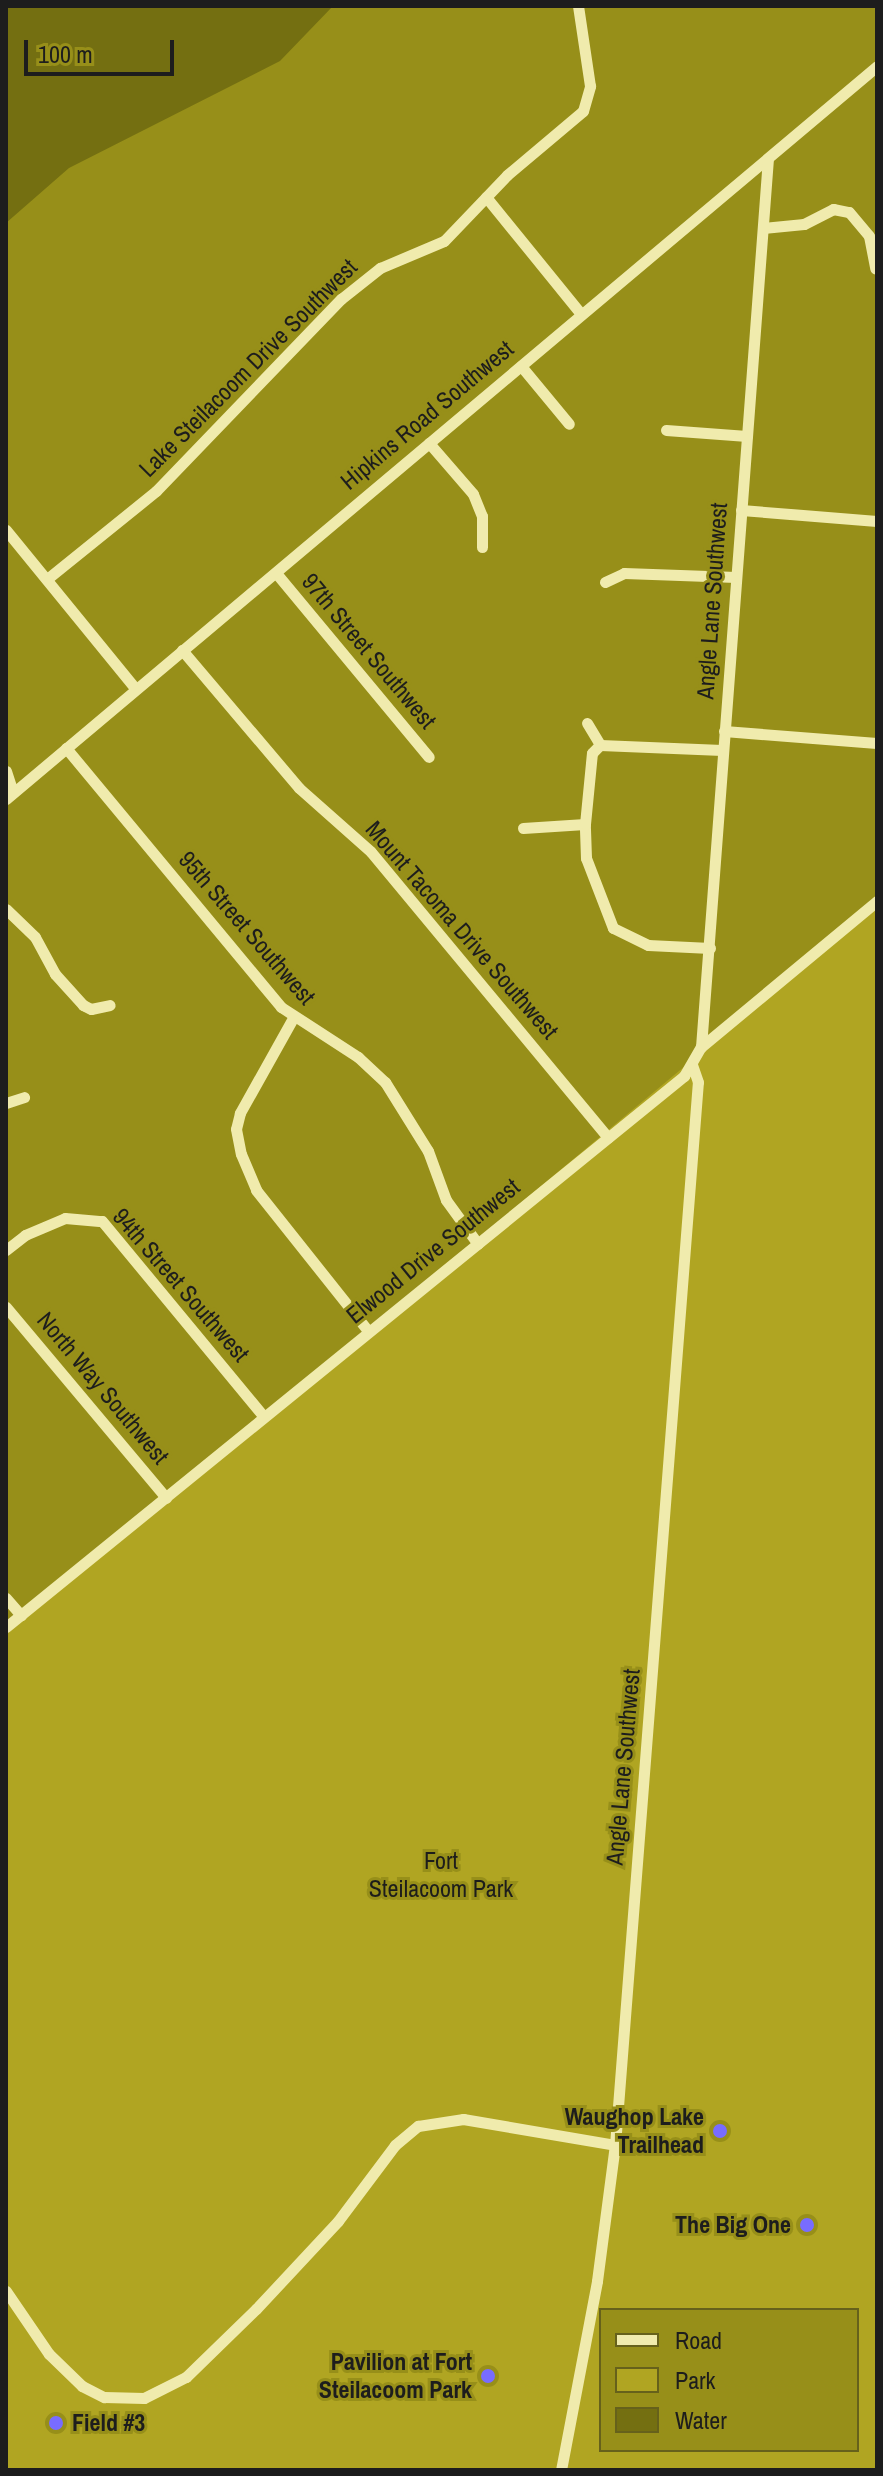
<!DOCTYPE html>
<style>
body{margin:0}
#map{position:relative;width:883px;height:2476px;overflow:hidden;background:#978f19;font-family:"Archivo Narrow",sans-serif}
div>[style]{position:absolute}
.green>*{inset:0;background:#b0a522}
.water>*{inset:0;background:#746f11}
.minor>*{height:11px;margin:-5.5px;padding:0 5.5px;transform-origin:5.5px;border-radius:5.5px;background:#f0ebad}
.dots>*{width:22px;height:22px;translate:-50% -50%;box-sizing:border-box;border:4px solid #978f19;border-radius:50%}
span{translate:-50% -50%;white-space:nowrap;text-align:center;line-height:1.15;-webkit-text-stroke:6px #978f19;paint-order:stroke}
.street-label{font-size:24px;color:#1d1d1d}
.park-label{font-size:24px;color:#1d1d1b}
.poi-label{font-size:24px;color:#1d1d1d;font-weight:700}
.right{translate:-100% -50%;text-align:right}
.left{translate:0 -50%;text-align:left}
.frame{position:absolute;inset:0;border:8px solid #1d1d1d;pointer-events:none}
.legend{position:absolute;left:599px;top:2308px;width:260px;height:144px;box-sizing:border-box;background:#978f19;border:2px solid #66611b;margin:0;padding:10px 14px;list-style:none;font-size:24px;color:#1d1d1d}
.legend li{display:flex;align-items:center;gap:16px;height:40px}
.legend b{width:40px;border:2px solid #66611b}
.scale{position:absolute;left:24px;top:40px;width:150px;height:36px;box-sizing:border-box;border:4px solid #1d1d1d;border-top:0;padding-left:10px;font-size:24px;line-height:28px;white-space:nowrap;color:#1d1d1d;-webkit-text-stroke:6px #978f19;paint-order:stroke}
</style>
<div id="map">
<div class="green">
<div style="clip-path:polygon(evenodd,877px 906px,877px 2470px,6px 2470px,6px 1632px,877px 906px,601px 2310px,857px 2310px,857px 2450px,601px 2450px,601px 2310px)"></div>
</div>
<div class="water">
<div style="clip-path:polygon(6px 6px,333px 6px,280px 61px,69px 168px,6px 223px)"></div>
</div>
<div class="minor">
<div style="left:486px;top:197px;width:151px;rotate:50.9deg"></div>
<div style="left:763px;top:228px;width:41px;rotate:-5.6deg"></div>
<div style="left:804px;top:224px;width:33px;rotate:-27deg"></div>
<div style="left:833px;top:209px;width:16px;rotate:11deg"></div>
<div style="left:849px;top:212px;width:31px;rotate:50deg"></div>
<div style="left:869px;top:236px;width:33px;rotate:79deg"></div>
<div style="left:521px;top:366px;width:75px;rotate:50.4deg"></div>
<div style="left:666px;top:430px;width:81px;rotate:4.2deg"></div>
<div style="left:429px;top:443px;width:67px;rotate:49.2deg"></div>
<div style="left:473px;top:494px;width:24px;rotate:68deg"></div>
<div style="left:482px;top:516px;width:31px;rotate:90deg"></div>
<div style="left:741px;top:510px;width:136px;rotate:4.6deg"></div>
<div style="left:6px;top:530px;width:204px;rotate:50.8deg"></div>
<div style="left:276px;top:573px;width:239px;rotate:50.3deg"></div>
<div style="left:47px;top:579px;width:140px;rotate:-38.9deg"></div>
<div style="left:156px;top:491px;width:267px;rotate:-46.1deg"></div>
<div style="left:341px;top:299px;width:50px;rotate:-38.5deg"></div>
<div style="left:380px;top:268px;width:69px;rotate:-22.9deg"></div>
<div style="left:444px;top:241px;width:91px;rotate:-46.3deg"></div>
<div style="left:507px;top:175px;width:99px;rotate:-40.1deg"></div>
<div style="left:583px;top:111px;width:26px;rotate:-74deg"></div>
<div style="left:590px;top:86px;width:81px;rotate:-98.5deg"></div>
<div style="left:605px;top:582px;width:21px;rotate:-25deg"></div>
<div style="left:624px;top:573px;width:112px;rotate:2deg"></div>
<div style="left:182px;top:650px;width:181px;rotate:49.7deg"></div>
<div style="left:299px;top:788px;width:96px;rotate:41.6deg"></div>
<div style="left:371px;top:852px;width:371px;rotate:50.3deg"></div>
<div style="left:587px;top:723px;width:26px;rotate:59deg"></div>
<div style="left:724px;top:731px;width:153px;rotate:4.5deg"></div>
<div style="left:66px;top:748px;width:337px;rotate:50.3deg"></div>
<div style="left:281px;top:1007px;width:92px;rotate:33deg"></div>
<div style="left:358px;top:1057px;width:37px;rotate:43deg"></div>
<div style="left:385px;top:1082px;width:81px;rotate:58.1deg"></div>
<div style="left:428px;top:1151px;width:52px;rotate:69.8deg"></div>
<div style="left:446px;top:1200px;width:54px;rotate:54deg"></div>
<div style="left:6px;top:771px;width:22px;rotate:72deg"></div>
<div style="left:6px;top:799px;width:1138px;rotate:-40.08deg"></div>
<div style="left:523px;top:828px;width:62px;rotate:-3.7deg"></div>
<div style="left:6px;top:909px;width:40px;rotate:44deg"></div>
<div style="left:35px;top:937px;width:42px;rotate:61.6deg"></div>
<div style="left:55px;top:974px;width:42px;rotate:47.9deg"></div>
<div style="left:83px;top:1005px;width:9px;rotate:27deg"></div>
<div style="left:91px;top:1009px;width:19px;rotate:-12deg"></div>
<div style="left:710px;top:948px;width:62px;rotate:-177.2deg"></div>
<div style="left:648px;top:945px;width:39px;rotate:-154deg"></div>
<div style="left:613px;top:928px;width:75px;rotate:-111.1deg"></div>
<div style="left:586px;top:858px;width:34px;rotate:-92deg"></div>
<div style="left:585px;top:824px;width:71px;rotate:-84.4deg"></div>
<div style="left:592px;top:753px;width:11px;rotate:-45deg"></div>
<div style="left:600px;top:745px;width:122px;rotate:2.3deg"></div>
<div style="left:293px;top:1018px;width:109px;rotate:119.2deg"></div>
<div style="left:240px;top:1113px;width:16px;rotate:104deg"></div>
<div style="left:236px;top:1129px;width:25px;rotate:79deg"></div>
<div style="left:241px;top:1154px;width:39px;rotate:67deg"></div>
<div style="left:256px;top:1190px;width:180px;rotate:51.5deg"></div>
<div style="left:701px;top:1047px;width:891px;rotate:-85.69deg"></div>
<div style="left:6px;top:1103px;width:19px;rotate:-18deg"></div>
<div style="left:6px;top:1250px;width:24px;rotate:-38deg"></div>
<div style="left:25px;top:1235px;width:43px;rotate:-23deg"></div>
<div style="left:65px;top:1218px;width:37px;rotate:5deg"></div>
<div style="left:102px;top:1221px;width:254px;rotate:50.4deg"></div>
<div style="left:6px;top:1307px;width:249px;rotate:50deg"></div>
<div style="left:6px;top:1598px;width:23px;rotate:49deg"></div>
<div style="left:6px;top:1627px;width:874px;rotate:-39.1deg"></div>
<div style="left:684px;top:1076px;width:34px;rotate:-60deg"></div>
<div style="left:701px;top:1047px;width:229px;rotate:-39.7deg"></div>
<div style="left:6px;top:2291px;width:76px;rotate:55.7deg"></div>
<div style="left:49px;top:2354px;width:46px;rotate:44.1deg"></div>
<div style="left:82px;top:2386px;width:25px;rotate:27deg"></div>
<div style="left:104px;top:2397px;width:40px;rotate:1.4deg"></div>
<div style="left:144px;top:2398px;width:47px;rotate:-26.6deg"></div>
<div style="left:186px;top:2377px;width:98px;rotate:-44.2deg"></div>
<div style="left:256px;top:2309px;width:120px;rotate:-47deg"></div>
<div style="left:338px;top:2221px;width:95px;rotate:-53.1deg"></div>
<div style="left:395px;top:2145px;width:30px;rotate:-40deg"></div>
<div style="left:418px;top:2126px;width:46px;rotate:-8.8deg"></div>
<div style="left:463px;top:2119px;width:154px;rotate:9.7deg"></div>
<div style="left:561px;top:2470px;width:192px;rotate:-79.2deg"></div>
<div style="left:597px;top:2281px;width:137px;rotate:-82.5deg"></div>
<div style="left:615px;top:2145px;width:1066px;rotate:-85.54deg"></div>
<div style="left:698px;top:1082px;width:18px;rotate:-109deg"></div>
</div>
<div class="dots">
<div style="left:720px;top:2131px;background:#786cff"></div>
<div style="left:807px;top:2225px;background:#786cff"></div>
<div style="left:488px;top:2376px;background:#786cff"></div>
<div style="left:56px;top:2423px;background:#786cff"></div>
</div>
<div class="street-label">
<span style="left:248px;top:368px;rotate:-45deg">Lake Steilacoom Drive Southwest</span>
<span style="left:427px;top:415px;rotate:-40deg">Hipkins Road Southwest</span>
<span style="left:712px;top:601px;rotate:-86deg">Angle Lane Southwest</span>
<span style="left:369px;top:651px;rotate:50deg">97th Street Southwest</span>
<span style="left:247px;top:928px;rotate:49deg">95th Street Southwest</span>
<span style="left:462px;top:930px;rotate:49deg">Mount Tacoma Drive Southwest</span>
<span style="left:433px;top:1251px;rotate:-39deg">Elwood Drive Southwest</span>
<span style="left:181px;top:1285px;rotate:49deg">94th Street Southwest</span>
<span style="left:103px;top:1388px;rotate:50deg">North Way Southwest</span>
<span style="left:623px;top:1767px;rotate:-85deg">Angle Lane Southwest</span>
</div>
<div class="park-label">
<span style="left:441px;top:1875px">Fort<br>Steilacoom Park</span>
</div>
<div class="poi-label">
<span class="right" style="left:704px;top:2131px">Waughop Lake<br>Trailhead</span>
<span class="right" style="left:791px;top:2225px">The Big One</span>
<span class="right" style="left:472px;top:2376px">Pavilion at Fort<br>Steilacoom Park</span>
<span class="left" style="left:72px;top:2423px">Field #3</span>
</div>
<div class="frame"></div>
<ul class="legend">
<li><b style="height:10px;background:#f0ebad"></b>Road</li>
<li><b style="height:22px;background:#b0a522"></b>Park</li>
<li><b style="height:22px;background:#746f11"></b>Water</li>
</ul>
<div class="scale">100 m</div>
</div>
